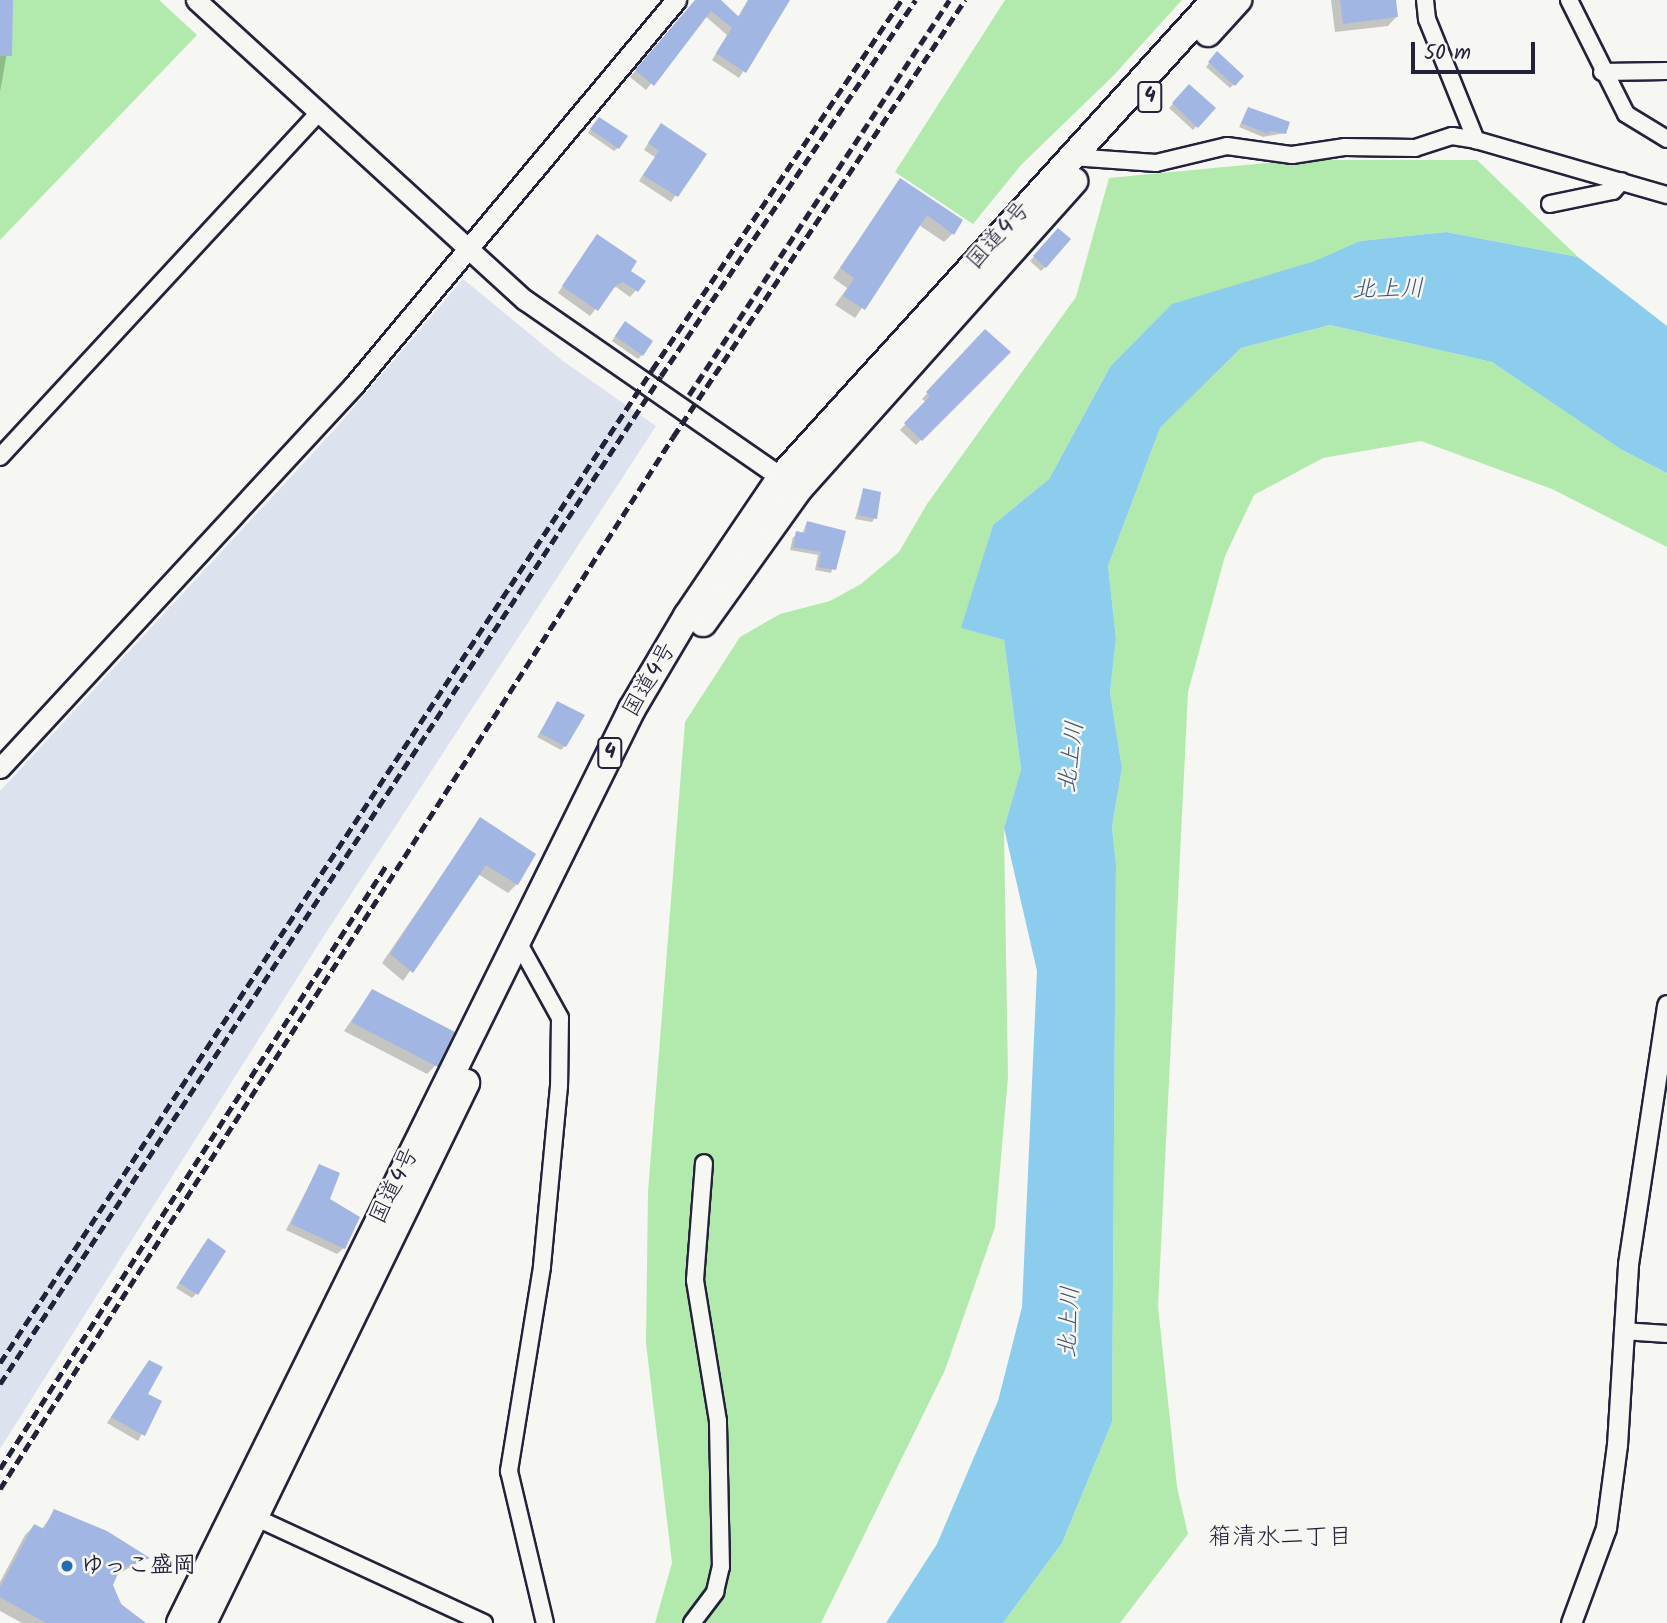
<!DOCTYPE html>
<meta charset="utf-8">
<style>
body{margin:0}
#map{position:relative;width:1667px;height:1623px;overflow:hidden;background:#f6f6f2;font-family:Kalam,"Klee One",sans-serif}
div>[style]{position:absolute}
.built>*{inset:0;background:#dde3ee}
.green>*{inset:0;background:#b2eaad}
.water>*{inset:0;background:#8ccced}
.shadow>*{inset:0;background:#0003}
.building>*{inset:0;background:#a2b6e4}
.roads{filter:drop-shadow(2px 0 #22223b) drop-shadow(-2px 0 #22223b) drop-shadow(0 2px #22223b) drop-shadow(0 -2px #22223b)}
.minor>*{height:16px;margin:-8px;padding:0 8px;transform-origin:8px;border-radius:8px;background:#f6f6f2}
.tertiary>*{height:19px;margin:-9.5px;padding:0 9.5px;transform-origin:9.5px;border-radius:9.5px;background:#f6f6f2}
.trunk>*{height:26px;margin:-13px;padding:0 13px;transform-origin:13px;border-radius:13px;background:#f6f6f2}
.rail>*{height:5px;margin-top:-2.5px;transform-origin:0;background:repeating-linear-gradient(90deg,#22223b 0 10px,transparent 0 15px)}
.dots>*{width:19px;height:19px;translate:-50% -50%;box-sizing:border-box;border:4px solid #f6f6f2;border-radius:50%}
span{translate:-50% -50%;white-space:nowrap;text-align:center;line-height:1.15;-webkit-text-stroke:5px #f6f6f2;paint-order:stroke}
.shield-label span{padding:2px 5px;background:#f6f6f2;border:2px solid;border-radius:5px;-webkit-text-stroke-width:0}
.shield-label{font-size:21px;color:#22223b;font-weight:700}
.street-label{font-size:23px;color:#22223b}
.poi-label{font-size:23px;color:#22223b;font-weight:700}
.left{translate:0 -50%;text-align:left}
.water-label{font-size:24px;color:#425570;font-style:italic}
.neighbourhood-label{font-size:24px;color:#22223b}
.scale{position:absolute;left:1411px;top:42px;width:124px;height:32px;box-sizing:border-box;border:4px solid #22223b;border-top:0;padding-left:9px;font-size:21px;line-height:24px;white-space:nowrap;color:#22223b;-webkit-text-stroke:5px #f6f6f2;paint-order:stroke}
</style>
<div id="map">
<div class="built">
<div style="clip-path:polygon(463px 279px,563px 361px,656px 426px,320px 942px,0 1449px,0 791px,335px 429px)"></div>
</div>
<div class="green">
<div style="clip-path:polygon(0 0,159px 0,197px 35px,0 240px)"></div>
<div style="clip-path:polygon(1005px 0,1182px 0,1113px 76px,1021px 165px,973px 224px,895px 172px)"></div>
<div style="clip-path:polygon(1298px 160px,1477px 160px,1578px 257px,1446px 232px,1360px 241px,1110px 367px,1049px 479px,993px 525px,962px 628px,1004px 640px,1021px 771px,1004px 828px,1008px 1077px,995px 1227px,945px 1370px,821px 1623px,655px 1623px,672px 1563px,646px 1343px,648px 1192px,685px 722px,740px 637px,780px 614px,830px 601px,861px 584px,899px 552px,927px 504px,1076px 297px,1109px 178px)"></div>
<div style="clip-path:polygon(1330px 325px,1492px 362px,1622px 450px,1667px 473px,1667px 547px,1552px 489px,1421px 441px,1323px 458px,1254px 495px,1225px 556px,1188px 692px,1158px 1306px,1177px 1487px,1188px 1534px,1120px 1623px,1003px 1623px,1062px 1543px,1112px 1422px,1116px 864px,1112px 827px,1122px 768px,1110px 692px,1116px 639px,1108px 566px,1160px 428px,1241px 348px)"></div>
</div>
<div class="water">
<div style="clip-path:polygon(1446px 232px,1578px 257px,1667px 326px,1667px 473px,1622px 450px,1492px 362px,1330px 325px,1241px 348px,1160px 428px,1108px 566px,1116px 639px,1110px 692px,1122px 768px,1112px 827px,1116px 864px,1112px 1422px,1062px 1543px,1003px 1623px,886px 1623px,937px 1544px,998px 1401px,1022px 1307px,1037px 971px,1004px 828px,1021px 770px,1004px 640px,961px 628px,993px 525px,1049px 479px,1110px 367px,1172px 304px,1315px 261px,1360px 241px)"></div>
</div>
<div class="shadow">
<div style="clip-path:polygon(0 0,9px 0,10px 35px,0 92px)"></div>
<div style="clip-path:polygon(697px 0,716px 0,737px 18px,748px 0,788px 0,739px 78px,712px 60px,727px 35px,705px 16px,646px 90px,630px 77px)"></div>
<div style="clip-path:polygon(1331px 0,1395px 0,1396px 17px,1388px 26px,1335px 32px)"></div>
<div style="clip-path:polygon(1217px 54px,1242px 76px,1230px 88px,1206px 67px)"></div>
<div style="clip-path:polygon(1189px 87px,1213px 109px,1193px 130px,1169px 108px)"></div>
<div style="clip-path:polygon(1248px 109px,1285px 133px,1263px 137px,1239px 127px)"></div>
<div style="clip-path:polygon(595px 123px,618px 148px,614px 151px,588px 133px)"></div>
<div style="clip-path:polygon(656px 131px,704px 155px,671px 202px,639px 181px,655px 157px,644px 150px)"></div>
<div style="clip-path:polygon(900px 180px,953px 233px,944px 242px,919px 225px,855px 318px,835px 305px,847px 288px,833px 278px)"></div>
<div style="clip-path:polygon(1058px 230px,1045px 267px,1041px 271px,1030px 261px)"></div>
<div style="clip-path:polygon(591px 243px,644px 281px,630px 297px,616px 287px,611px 289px,590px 316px,558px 293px)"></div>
<div style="clip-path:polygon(621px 327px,642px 355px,638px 359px,612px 341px)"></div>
<div style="clip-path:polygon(985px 332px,985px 371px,916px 445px,900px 430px,926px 402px,922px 399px)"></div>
<div style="clip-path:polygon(863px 490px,875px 518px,872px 522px,855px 519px)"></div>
<div style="clip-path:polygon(807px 522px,844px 532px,831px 573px,815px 570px,818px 555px,790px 550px,793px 537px,802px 534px)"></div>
<div style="clip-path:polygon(557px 703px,565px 746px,561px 750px,537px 737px)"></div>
<div style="clip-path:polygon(480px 819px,517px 884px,508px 893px,478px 874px,403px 981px,382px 963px)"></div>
<div style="clip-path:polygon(372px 991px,436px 1065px,427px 1074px,344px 1031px)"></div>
<div style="clip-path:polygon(319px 1166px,344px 1248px,337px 1254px,286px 1230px)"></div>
<div style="clip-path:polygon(204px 1244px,196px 1294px,192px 1298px,176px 1288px)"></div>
<div style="clip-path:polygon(131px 1387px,160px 1402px,138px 1441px,107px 1423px)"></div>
<div style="clip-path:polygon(55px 1511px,147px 1558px,116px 1575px,111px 1584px,131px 1623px,22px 1623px,0 1611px,0 1582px,25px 1535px,34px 1526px,41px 1530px)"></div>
</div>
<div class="building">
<div style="clip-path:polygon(0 0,13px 0,12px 56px,0 56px)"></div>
<div style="clip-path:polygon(695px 0,721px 0,739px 17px,748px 0,790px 0,746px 73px,716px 53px,732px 28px,711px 11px,654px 86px,635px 70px)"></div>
<div style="clip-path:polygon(1340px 0,1396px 0,1398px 17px,1343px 24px)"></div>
<div style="clip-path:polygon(1217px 51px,1244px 76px,1235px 86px,1208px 62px)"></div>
<div style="clip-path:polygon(1189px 84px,1216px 108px,1198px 128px,1172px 103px)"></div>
<div style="clip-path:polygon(1248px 107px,1290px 122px,1286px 134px,1270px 131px,1268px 134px,1241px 123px)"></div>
<div style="clip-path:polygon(599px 117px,628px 136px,619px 149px,590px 129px)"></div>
<div style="clip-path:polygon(661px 123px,707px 154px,678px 197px,643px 175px,659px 151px,648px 143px)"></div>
<div style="clip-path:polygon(900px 178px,963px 220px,954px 235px,927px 215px,865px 310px,843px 296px,854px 278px,840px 268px)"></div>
<div style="clip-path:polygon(1058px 228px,1071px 239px,1046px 268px,1033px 256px)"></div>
<div style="clip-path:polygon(597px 234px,637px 261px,631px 271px,646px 281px,638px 292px,623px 282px,616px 285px,598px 311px,562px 286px)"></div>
<div style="clip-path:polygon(625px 321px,653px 341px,643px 356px,615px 336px)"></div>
<div style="clip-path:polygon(985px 329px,1011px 352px,922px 441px,904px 423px,930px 396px,926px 392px)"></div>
<div style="clip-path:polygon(863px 488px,881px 492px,877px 519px,858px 515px)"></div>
<div style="clip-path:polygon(807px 521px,846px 531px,836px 570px,818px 567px,821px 552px,793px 547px,796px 531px,805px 533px)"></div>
<div style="clip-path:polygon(557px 701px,585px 715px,566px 747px,540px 733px)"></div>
<div style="clip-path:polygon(480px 817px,536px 854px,518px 885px,486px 865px,413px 973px,390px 954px)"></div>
<div style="clip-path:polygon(372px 989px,455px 1032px,438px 1067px,351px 1022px)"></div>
<div style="clip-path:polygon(319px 1164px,340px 1173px,330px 1199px,360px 1217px,345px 1249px,291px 1224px)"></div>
<div style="clip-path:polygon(208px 1238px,226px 1251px,198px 1295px,179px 1283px)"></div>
<div style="clip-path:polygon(149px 1360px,163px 1367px,148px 1394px,162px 1401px,145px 1436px,111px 1417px)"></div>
<div style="clip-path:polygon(54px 1509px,107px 1531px,150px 1558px,120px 1569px,113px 1585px,121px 1604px,146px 1623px,46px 1623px,0 1597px,0 1587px,34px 1524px,44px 1529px)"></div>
</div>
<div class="roads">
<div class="minor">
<div style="left:1425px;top:0;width:19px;rotate:84deg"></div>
<div style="left:1427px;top:19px;width:131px;rotate:68deg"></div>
<div style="left:1476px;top:140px;width:199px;rotate:16.1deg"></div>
<div style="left:1569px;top:0;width:127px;rotate:63.4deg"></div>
<div style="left:1626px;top:114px;width:48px;rotate:31.4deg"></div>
<div style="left:1602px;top:72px;width:65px;rotate:-0.9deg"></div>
<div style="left:1072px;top:157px;width:84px;rotate:4.1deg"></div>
<div style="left:1156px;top:163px;width:73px;rotate:-13.5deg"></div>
<div style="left:1227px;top:146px;width:66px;rotate:7.9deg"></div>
<div style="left:1292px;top:155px;width:54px;rotate:-8.6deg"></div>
<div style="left:1345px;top:147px;width:70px;rotate:0.8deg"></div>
<div style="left:1415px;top:148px;width:39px;rotate:-18deg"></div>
<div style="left:1452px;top:136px;width:24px;rotate:9deg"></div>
<div style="left:1550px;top:204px;width:64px;rotate:-11.7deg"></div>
<div style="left:1613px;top:191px;width:13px;rotate:-48deg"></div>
<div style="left:0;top:457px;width:471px;rotate:-47.2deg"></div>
<div style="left:517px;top:940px;width:89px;rotate:61.1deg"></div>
<div style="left:560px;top:1018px;width:68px;rotate:90.8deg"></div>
<div style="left:559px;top:1086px;width:182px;rotate:95.4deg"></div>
<div style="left:542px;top:1267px;width:207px;rotate:99.2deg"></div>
<div style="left:509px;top:1471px;width:156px;rotate:76.7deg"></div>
<div style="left:1623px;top:1331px;width:44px;rotate:3.9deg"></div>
<div style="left:248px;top:1514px;width:260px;rotate:24.8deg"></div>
<div style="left:692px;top:1623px;width:39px;rotate:-53deg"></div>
<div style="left:715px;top:1592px;width:26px;rotate:-77deg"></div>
<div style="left:721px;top:1567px;width:146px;rotate:-91.2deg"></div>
<div style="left:718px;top:1421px;width:143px;rotate:-99.3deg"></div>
<div style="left:695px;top:1280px;width:117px;rotate:-85.6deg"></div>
</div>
<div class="tertiary">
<div style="left:196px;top:0;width:445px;rotate:42.4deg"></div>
<div style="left:525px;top:300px;width:325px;rotate:34.7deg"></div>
<div style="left:0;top:768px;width:522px;rotate:-47.25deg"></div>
<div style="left:354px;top:385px;width:502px;rotate:-50.09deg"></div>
<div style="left:1571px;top:1623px;width:101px;rotate:-69.8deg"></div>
<div style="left:1606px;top:1528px;width:84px;rotate:-82.5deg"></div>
<div style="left:1617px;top:1445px;width:181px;rotate:-86.5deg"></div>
<div style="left:1628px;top:1264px;width:262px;rotate:-81.4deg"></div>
</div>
<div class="trunk">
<div style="left:1208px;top:33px;width:45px;rotate:-47.7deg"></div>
<div style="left:703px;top:623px;width:165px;rotate:-54.4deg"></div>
<div style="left:799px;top:489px;width:413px;rotate:-48.2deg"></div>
<div style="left:180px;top:1623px;width:1020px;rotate:-63.69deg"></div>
<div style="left:632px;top:709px;width:108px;rotate:-59.4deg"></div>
<div style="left:687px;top:616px;width:168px;rotate:-55.9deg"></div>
<div style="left:781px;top:477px;width:645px;rotate:-47.7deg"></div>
<div style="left:203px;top:1623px;width:601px;rotate:-64.03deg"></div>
</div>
</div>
<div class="rail">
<div style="left:689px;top:395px;width:473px;rotate:-56.6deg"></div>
<div style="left:0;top:1363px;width:1188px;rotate:-56.71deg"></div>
<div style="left:652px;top:370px;width:447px;rotate:-56deg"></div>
<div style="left:0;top:1384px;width:1205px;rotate:-56.74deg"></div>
<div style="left:661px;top:376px;width:454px;rotate:-55.9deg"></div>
<div style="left:0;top:1469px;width:716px;rotate:-57.38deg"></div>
<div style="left:0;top:1489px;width:1249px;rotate:-57.39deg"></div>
<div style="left:673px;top:437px;width:526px;rotate:-56.25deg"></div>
</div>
<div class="dots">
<div style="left:67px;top:1566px;background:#1f6fb2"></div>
</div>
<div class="shield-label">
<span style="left:1150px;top:97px">4</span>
<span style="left:610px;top:753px">4</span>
</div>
<div class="street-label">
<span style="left:999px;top:236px;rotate:-48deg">国道4号</span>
<span style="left:650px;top:680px;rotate:-60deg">国道4号</span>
<span style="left:395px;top:1186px;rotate:-64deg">国道4号</span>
</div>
<div class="poi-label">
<span class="left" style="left:81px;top:1566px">ゆっこ盛岡</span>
</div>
<div class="water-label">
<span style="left:1388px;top:290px;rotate:-1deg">北上川</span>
<span style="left:1072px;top:757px;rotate:-83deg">北上川</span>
<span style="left:1070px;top:1322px;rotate:-87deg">北上川</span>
</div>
<div class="neighbourhood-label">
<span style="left:1280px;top:1538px">箱清水二丁目</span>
</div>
<div class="scale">50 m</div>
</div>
